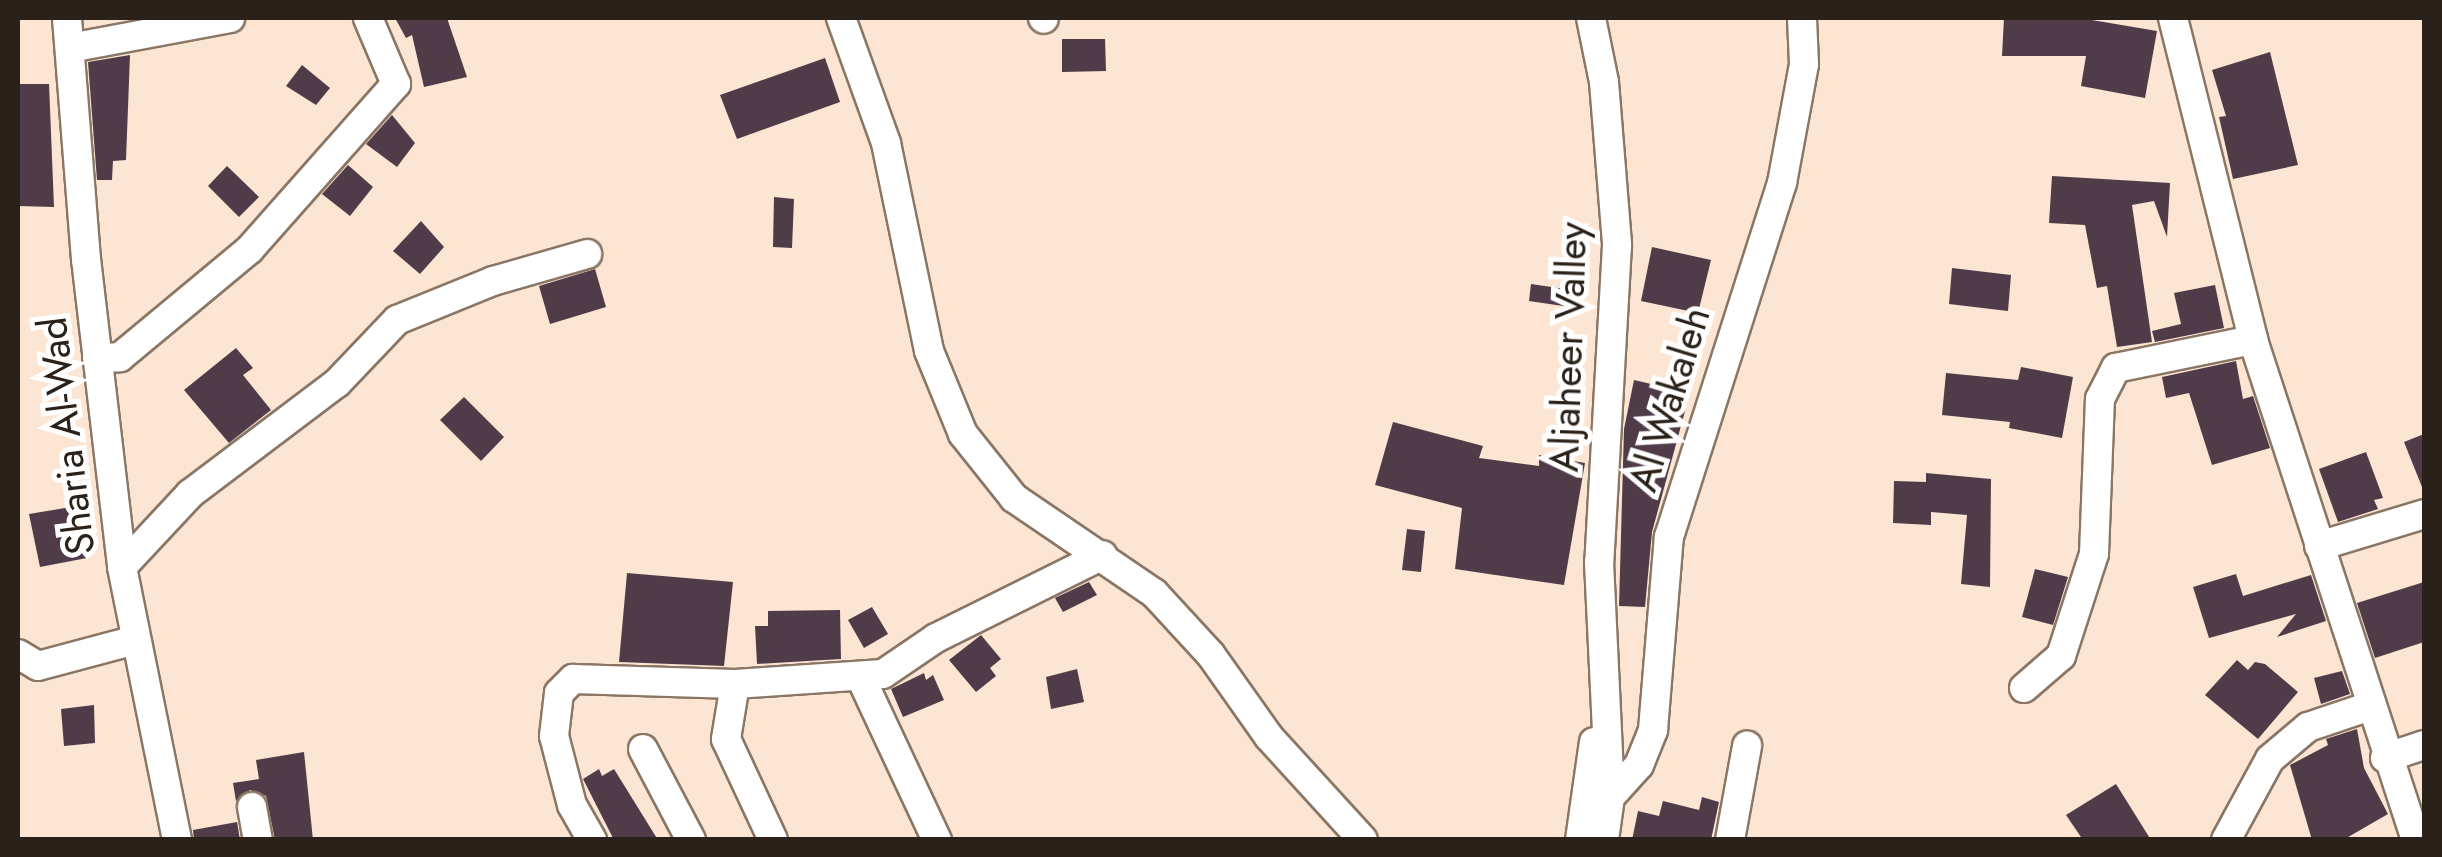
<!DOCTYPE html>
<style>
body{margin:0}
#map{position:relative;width:2442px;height:857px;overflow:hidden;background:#fce5d3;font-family:Jost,sans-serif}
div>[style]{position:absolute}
.building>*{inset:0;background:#503c49}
.roads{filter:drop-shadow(2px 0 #8a7665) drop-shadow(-2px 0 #8a7665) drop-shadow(0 2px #8a7665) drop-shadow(0 -2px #8a7665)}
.minor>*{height:28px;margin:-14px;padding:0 14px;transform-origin:14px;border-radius:14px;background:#fff}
span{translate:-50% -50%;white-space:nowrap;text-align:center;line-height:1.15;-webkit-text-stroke:10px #fff;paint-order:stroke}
.street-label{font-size:40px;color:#2a211a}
.frame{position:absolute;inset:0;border:20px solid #2a211a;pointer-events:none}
</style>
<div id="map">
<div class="building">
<div style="clip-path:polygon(395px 18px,447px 18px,467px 77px,424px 87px,412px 35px,406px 38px)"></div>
<div style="clip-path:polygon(2004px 18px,2092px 20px,2157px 31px,2145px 98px,2081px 86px,2086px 56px,2002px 56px)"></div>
<div style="clip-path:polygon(1062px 39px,1105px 39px,1106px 71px,1062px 72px)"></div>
<div style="clip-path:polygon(2270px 52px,2298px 165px,2233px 179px,2219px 117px,2226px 116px,2212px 70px)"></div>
<div style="clip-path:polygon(130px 55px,126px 160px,113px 161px,112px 180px,97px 180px,88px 62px)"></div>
<div style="clip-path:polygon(825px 58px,840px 102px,737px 139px,720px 95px)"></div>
<div style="clip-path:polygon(302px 65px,330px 88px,316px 105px,286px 86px)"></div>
<div style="clip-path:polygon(18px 84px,49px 84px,54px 207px,18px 206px)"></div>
<div style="clip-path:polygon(392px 115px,415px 143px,397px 167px,366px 144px)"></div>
<div style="clip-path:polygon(348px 165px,373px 187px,350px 216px,322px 194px)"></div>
<div style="clip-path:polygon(227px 166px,259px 197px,239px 217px,208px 186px)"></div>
<div style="clip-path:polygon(2052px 176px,2170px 183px,2167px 237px,2154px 201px,2132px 205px,2152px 342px,2117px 347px,2107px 286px,2097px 288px,2085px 225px,2049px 223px)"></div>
<div style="clip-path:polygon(774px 197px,794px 199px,792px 248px,773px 247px)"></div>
<div style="clip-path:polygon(421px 221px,444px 247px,420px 274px,393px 251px)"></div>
<div style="clip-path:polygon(1652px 247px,1711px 260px,1698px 313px,1641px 301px)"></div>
<div style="clip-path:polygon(1952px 268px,2011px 275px,2008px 311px,1949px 304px)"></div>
<div style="clip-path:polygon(595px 269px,606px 307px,550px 324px,539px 286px)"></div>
<div style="clip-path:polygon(1531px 284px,1579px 291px,1577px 308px,1529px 301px)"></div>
<div style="clip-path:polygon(2215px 285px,2224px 328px,2155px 342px,2152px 331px,2181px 324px,2174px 293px)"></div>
<div style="clip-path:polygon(236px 348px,253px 368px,243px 375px,271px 410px,229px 443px,184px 390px)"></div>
<div style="clip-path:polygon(2236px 361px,2243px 399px,2253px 396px,2270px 448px,2212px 465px,2189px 393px,2166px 398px,2162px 377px)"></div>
<div style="clip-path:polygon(2021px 367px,2073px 377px,2062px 438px,2009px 428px,2010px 422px,1942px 415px,1946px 373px,2018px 380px)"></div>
<div style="clip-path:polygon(1634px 380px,1690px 393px,1652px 532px,1645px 607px,1619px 606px,1624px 429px)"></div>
<div style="clip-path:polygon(464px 397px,504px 437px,481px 461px,440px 420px)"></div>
<div style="clip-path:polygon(1393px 422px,1483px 446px,1479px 458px,1539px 466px,1539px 455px,1585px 463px,1564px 585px,1455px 569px,1462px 508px,1375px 485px)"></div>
<div style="clip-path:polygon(2424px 434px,2424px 492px,2404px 442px)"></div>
<div style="clip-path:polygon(2366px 452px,2383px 498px,2374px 500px,2378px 509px,2338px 522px,2319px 469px)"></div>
<div style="clip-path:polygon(1926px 473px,1991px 479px,1990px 587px,1961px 584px,1967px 515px,1931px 512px,1931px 525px,1893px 523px,1894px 481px,1926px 482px)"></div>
<div style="clip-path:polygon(77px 506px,87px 558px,40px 567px,29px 514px)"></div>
<div style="clip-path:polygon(1407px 529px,1425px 531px,1421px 572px,1402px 570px)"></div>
<div style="clip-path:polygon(2035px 569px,2068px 577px,2053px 625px,2022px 617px)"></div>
<div style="clip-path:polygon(627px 573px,733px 582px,724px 666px,619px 662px)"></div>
<div style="clip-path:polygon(2236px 574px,2243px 596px,2311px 575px,2326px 621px,2277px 637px,2296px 614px,2209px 638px,2193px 587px)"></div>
<div style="clip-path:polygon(1089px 582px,1097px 595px,1063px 612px,1055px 598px)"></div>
<div style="clip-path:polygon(2424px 582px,2424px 642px,2375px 658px,2357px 603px)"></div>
<div style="clip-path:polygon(872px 607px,888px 634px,864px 648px,848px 620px)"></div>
<div style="clip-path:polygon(840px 610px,841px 659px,757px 664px,755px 626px,768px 626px,768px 611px)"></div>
<div style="clip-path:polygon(981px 635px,1001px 659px,990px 668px,996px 676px,976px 692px,949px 660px)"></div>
<div style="clip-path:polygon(2237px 660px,2248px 670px,2255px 662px,2265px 664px,2298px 692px,2258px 739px,2205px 695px)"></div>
<div style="clip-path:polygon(1077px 669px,1084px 702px,1051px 709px,1046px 677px)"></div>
<div style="clip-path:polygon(2342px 671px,2350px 694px,2321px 704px,2314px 678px)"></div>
<div style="clip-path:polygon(924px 673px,926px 680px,933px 675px,944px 700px,903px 717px,891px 689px)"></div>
<div style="clip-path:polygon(94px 705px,95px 743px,64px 746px,61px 709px)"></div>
<div style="clip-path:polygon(2357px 729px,2364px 768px,2388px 814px,2343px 840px,2312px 840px,2290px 765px,2328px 745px,2326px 739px)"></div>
<div style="clip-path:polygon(304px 752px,313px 840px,275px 840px,266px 796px,250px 790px,236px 801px,233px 783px,259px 779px,256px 760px)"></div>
<div style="clip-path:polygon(599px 769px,602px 776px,614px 769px,658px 840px,614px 840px,583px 779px)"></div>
<div style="clip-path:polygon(2116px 784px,2151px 840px,2083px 840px,2066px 815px)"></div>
<div style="clip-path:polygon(1702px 797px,1719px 802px,1711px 840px,1632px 840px,1638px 811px,1659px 816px,1663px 801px,1699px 810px)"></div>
<div style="clip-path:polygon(237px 822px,240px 840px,194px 840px,193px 830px)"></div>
</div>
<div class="roads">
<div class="minor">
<div style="left:67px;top:18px;width:242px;rotate:85.5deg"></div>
<div style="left:86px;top:259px;width:310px;rotate:83.3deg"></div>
<div style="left:122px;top:567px;width:278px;rotate:78.6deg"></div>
<div style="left:841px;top:18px;width:133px;rotate:70.2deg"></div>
<div style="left:886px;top:143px;width:212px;rotate:78.3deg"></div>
<div style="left:929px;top:351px;width:90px;rotate:67.7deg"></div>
<div style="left:963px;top:434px;width:82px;rotate:51.4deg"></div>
<div style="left:1014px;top:498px;width:169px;rotate:34.2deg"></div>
<div style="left:1154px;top:593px;width:84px;rotate:47.4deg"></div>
<div style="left:1211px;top:655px;width:100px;rotate:54.7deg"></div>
<div style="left:1269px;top:737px;width:139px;rotate:47.6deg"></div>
<div style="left:1043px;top:18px;width:1px;rotate:45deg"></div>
<div style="left:1591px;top:18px;width:65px;rotate:78.5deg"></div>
<div style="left:1604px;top:82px;width:164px;rotate:85.4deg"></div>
<div style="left:1617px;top:245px;width:318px;rotate:93.2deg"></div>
<div style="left:1599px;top:562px;width:235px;rotate:87.3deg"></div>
<div style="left:1610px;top:797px;width:43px;rotate:97.9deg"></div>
<div style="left:2173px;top:18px;width:332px;rotate:76deg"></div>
<div style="left:2253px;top:340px;width:526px;rotate:71.94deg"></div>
<div style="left:70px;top:48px;width:163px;rotate:-10.6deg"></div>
<div style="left:97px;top:358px;width:23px;rotate:-2deg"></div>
<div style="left:120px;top:357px;width:168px;rotate:-39.7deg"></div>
<div style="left:249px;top:250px;width:222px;rotate:-48.5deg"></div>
<div style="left:396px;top:84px;width:72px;rotate:-113deg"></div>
<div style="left:2319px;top:546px;width:110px;rotate:-16.9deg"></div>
<div style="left:122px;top:567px;width:100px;rotate:-47deg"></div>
<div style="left:190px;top:494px;width:184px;rotate:-37.1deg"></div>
<div style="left:337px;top:383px;width:87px;rotate:-46.4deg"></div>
<div style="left:397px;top:320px;width:104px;rotate:-22.1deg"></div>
<div style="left:493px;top:281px;width:98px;rotate:-16deg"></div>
<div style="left:18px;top:654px;width:23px;rotate:31deg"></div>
<div style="left:38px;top:666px;width:97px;rotate:-14.9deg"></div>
<div style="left:861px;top:678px;width:179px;rotate:64.9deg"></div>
<div style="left:735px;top:684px;width:56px;rotate:99.3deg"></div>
<div style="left:726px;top:739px;width:111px;rotate:65deg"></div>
<div style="left:2024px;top:688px;width:49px;rotate:-40.9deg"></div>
<div style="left:2061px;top:656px;width:107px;rotate:-72.1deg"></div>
<div style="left:2094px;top:554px;width:155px;rotate:-87.8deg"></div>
<div style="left:2100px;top:399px;width:35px;rotate:-63deg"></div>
<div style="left:2116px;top:368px;width:140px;rotate:-11.6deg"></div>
<div style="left:643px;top:749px;width:103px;rotate:62.2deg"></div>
<div style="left:2385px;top:758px;width:41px;rotate:-18.4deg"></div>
<div style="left:1610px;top:797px;width:43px;rotate:-47.8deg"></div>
<div style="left:1639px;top:765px;width:38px;rotate:-68deg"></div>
<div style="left:1653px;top:730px;width:194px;rotate:-85.3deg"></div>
<div style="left:1669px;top:537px;width:372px;rotate:-72.3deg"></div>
<div style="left:1782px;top:183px;width:121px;rotate:-79.5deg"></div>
<div style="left:1804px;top:64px;width:46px;rotate:-92.5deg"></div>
<div style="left:252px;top:807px;width:34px;rotate:80deg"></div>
<div style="left:592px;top:840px;width:40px;rotate:-119.7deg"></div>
<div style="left:572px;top:805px;width:71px;rotate:-104.6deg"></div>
<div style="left:554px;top:736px;width:43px;rotate:-83.4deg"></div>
<div style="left:559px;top:693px;width:20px;rotate:-45deg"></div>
<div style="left:573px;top:679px;width:162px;rotate:1.8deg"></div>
<div style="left:735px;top:684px;width:148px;rotate:-3.9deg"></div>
<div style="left:883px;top:674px;width:64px;rotate:-34.2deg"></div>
<div style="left:936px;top:638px;width:186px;rotate:-26.4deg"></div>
<div style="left:1580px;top:840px;width:99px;rotate:-81.9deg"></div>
<div style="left:1730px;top:840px;width:96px;rotate:-79.7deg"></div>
<div style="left:2226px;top:840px;width:92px;rotate:-61.5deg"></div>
<div style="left:2270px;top:759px;width:50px;rotate:-40.1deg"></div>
<div style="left:2308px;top:727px;width:65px;rotate:-18.7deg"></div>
</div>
</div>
<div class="street-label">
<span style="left:1568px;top:347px;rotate:-88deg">Aljaheer Valley</span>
<span style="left:1669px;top:399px;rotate:-73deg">Al Wakaleh</span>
<span style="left:66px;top:436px;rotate:-97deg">Sharia Al-Wad</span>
</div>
<div class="frame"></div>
</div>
